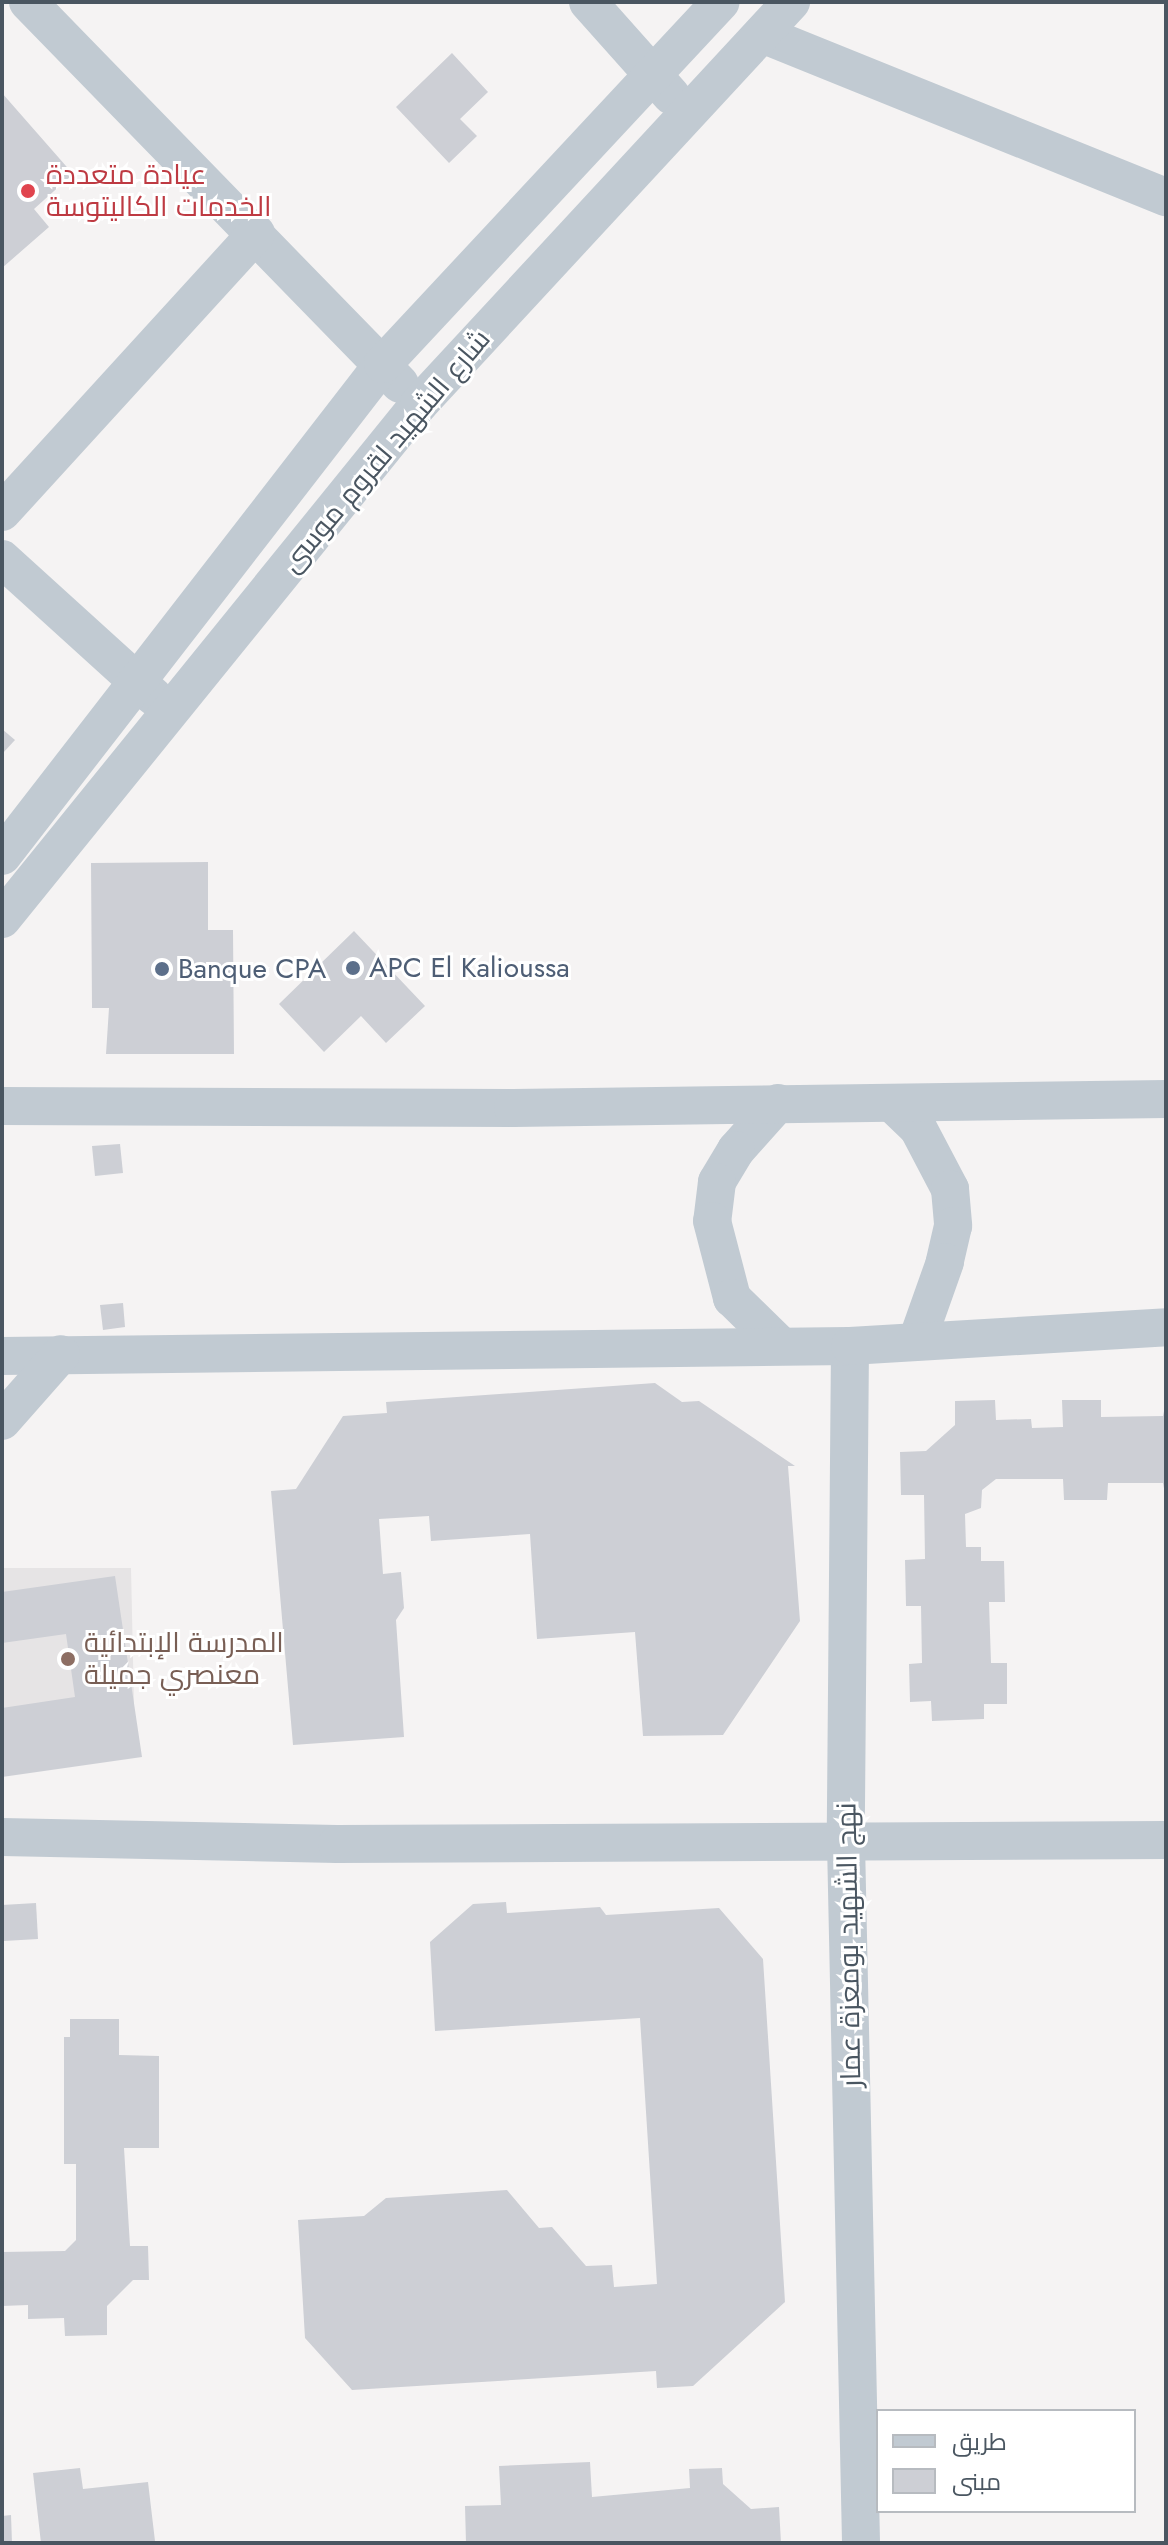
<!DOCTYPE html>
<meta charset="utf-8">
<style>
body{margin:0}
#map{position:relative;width:1168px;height:2545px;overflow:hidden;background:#f5f3f3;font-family:Jost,Cairo,sans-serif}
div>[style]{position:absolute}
.education>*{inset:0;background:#e6e4e5}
.building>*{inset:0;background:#cdcfd5}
.minor>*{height:38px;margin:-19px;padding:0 19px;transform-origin:19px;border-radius:19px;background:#c1cad2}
.dots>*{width:22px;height:22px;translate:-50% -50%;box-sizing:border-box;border:4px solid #fff;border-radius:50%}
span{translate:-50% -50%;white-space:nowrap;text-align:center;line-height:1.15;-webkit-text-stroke:6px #fff;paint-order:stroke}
.health-label{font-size:28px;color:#be3a42}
.left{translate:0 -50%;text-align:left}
.street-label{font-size:28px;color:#4a5661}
.service-label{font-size:28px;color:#4e5e75}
.education-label{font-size:28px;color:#785e54}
.frame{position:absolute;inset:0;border:4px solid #4a5661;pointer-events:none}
.legend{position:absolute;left:876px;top:2409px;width:260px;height:104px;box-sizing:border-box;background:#fff;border:2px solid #b7bbc0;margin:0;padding:10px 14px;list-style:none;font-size:24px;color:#4a5661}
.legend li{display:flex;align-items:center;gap:16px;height:40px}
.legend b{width:40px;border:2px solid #b7bbc0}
</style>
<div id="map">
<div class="education">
<div style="clip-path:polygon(2px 1568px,131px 1568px,135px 1751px,2px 1753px)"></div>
</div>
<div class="building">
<div style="clip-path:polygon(452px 53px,488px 92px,460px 119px,477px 136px,449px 163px,396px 107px)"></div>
<div style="clip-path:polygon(2px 93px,73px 174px,34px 209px,49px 227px,2px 268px)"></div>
<div style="clip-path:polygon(2px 729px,15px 740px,2px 754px)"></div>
<div style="clip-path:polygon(208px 862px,208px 930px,233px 930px,234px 1054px,106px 1054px,109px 1008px,92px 1008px,91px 863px)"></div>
<div style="clip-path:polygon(354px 931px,425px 1006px,386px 1043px,361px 1016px,324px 1052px,279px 1004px)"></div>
<div style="clip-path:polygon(120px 1144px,123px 1173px,95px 1176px,92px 1146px)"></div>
<div style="clip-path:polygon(123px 1303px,125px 1327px,103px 1330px,100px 1305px)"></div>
<div style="clip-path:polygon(655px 1383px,682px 1402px,699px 1401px,795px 1466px,788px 1466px,800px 1621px,723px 1735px,643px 1736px,635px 1632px,537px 1639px,530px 1534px,431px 1541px,429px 1516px,379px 1519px,383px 1574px,401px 1572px,404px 1608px,396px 1620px,404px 1737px,293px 1745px,271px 1491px,296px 1489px,343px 1416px,387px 1413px,386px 1402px)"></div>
<div style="clip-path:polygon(995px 1400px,996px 1420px,1031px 1419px,1032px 1428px,1063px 1427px,1062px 1400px,1101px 1400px,1101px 1417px,1163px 1416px,1166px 1401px,1166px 1500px,1163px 1483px,1108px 1483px,1107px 1500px,1064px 1500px,1063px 1479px,996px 1479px,982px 1490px,981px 1508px,965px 1514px,966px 1547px,981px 1547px,981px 1561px,1004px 1561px,1005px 1602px,989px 1602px,991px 1663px,1007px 1663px,1007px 1704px,984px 1704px,984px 1719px,932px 1721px,931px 1701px,910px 1702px,909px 1664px,922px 1663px,921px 1606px,906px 1606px,905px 1560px,925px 1559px,924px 1495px,901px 1495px,900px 1452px,926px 1451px,955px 1425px,955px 1401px)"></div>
<div style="clip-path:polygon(115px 1576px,142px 1757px,2px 1777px,2px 1708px,75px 1697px,66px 1634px,2px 1643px,2px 1592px)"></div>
<div style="clip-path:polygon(506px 1902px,507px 1913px,600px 1907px,606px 1915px,719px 1908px,763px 1959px,785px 2302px,693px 2386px,657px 2388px,656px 2371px,352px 2390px,305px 2338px,298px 2220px,364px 2216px,386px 2198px,507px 2190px,539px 2228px,552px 2227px,586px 2266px,612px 2265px,614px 2287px,657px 2284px,640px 2018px,435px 2031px,430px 1942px,473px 1904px)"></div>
<div style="clip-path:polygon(36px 1903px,38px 1939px,4px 1941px,2px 1905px)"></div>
<div style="clip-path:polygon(70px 2019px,119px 2019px,119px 2055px,159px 2056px,159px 2148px,124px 2148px,130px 2246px,148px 2246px,149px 2280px,133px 2280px,107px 2306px,107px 2335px,65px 2336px,64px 2318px,28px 2319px,28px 2305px,2px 2306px,2px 2252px,65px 2251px,76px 2240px,76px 2164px,64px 2164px,64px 2037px,70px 2037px)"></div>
<div style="clip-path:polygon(590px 2462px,592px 2497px,690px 2488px,689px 2469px,722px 2468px,723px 2484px,751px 2509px,779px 2507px,781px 2543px,466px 2543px,465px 2506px,501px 2505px,499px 2466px)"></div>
<div style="clip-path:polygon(80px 2468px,83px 2489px,148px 2482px,155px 2541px,41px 2543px,33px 2473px)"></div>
<div style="clip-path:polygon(11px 2515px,12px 2543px,2px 2543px,2px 2516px)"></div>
</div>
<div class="minor">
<div style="left:28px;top:2px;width:533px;rotate:45.76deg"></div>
<div style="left:588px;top:2px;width:125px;rotate:48.3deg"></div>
<div style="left:762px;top:34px;width:436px;rotate:22deg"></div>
<div style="left:2px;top:512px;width:377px;rotate:-47.6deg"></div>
<div style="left:2px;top:559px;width:205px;rotate:42.2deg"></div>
<div style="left:2px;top:856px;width:622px;rotate:-52.25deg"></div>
<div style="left:383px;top:364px;width:495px;rotate:-47deg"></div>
<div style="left:2px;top:919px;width:663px;rotate:-51deg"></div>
<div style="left:419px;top:404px;width:548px;rotate:-47.22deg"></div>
<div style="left:778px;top:1103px;width:63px;rotate:131.8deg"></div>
<div style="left:736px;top:1150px;width:37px;rotate:121deg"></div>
<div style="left:717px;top:1182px;width:39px;rotate:97deg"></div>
<div style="left:712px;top:1221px;width:80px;rotate:75.4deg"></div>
<div style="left:732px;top:1298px;width:67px;rotate:44.4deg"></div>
<div style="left:894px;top:1105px;width:33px;rotate:44deg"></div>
<div style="left:918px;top:1128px;width:69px;rotate:62.3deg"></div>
<div style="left:950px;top:1189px;width:37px;rotate:85deg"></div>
<div style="left:953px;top:1226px;width:37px;rotate:103deg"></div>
<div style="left:945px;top:1262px;width:84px;rotate:109.5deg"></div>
<div style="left:2px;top:1106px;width:511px;rotate:0.22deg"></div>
<div style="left:513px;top:1108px;width:653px;rotate:-0.79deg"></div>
<div style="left:850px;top:1346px;width:497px;rotate:90.5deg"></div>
<div style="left:846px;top:1843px;width:700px;rotate:88.77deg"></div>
<div style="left:2px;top:1356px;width:848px;rotate:-0.68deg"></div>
<div style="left:850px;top:1346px;width:317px;rotate:-3.4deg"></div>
<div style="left:2px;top:1421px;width:89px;rotate:-48.6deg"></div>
<div style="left:2px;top:1837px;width:335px;rotate:1.2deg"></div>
<div style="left:337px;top:1844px;width:829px;rotate:-0.28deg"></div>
</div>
<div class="dots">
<div style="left:28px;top:191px;background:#e0444e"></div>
<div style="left:353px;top:968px;background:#5c6f8a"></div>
<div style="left:162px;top:969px;background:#5c6f8a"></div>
<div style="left:68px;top:1659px;background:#8d6e63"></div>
</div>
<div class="health-label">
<span class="left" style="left:46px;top:191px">عيادة متعددة<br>الخدمات الكاليتوسة</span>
</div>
<div class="street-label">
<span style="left:386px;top:451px;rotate:-50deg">شارع الشهيد لقروم موسى</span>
<span style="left:849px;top:1945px;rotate:-91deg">نهج الشهيد بومعزة عمار</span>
</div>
<div class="service-label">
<span class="left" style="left:369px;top:968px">APC El Kalioussa</span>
<span class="left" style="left:178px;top:969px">Banque CPA</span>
</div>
<div class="education-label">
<span class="left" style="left:84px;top:1659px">المدرسة الإبتدائية<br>معنصري جميلة</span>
</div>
<div class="frame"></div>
<ul class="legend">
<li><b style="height:10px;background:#c1cad2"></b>طريق</li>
<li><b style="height:22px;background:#cdcfd5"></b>مبنى</li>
</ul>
</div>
